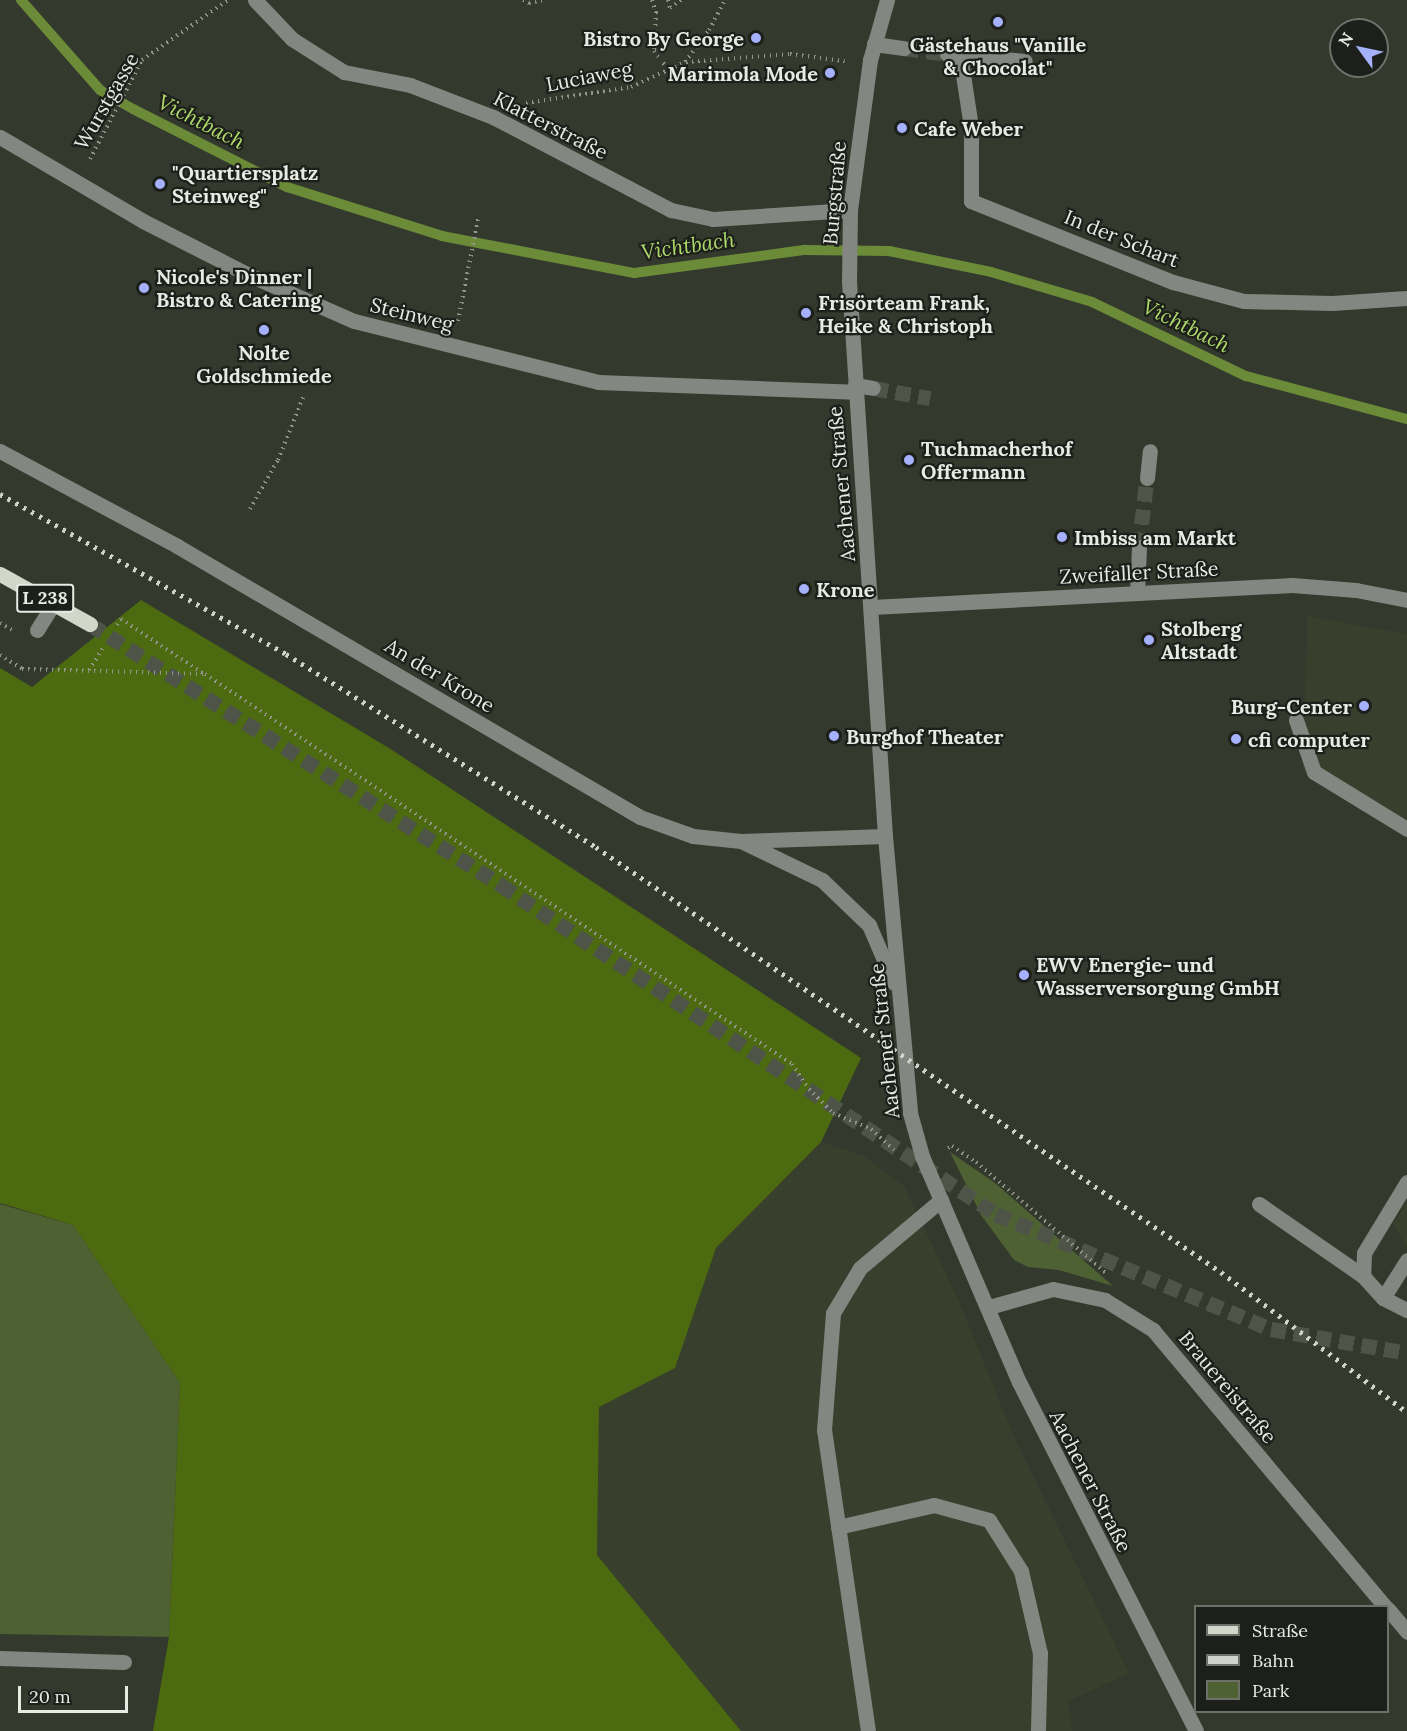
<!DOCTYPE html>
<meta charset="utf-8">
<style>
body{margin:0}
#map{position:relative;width:1407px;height:1731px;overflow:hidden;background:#34392d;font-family:Lora,serif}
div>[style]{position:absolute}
.built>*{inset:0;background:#38402d}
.green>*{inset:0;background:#4e6133}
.forest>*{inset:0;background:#4c6a10}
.stream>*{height:10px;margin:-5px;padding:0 5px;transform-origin:5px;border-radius:5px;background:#6c8b38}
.minor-tunnel>*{height:15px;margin-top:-7.5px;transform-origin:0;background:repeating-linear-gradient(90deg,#4f5448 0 15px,transparent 0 23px)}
.major-tunnel>*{height:15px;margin-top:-7.5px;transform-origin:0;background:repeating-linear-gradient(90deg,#4f5448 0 15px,transparent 0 23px)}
.path>*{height:4px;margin-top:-2px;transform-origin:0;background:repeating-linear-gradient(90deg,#92968c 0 1.5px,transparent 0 6px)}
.minor>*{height:15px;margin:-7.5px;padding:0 7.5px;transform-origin:7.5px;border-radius:7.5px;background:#848781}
.major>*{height:15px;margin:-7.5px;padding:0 7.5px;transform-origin:7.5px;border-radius:7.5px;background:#d1d8ca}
.rail>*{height:4.5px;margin-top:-2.25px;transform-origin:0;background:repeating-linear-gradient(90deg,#cfd3ca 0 3px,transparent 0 9px)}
.dots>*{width:16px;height:16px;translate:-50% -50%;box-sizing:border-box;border:3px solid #1d1f1a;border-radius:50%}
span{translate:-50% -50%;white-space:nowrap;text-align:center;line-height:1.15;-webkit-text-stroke:4.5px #1d1f1a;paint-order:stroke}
.shield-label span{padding:2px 4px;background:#1d1f1a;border:2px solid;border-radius:4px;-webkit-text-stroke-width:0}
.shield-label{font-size:18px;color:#e7ebe3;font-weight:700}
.poi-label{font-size:20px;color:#e7ebe3;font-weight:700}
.right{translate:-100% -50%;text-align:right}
.left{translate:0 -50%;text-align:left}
.street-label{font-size:20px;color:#e7ebe3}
.water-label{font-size:21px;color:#aed96b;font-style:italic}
.legend{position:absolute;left:1194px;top:1605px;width:195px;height:108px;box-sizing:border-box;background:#1d1f1a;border:2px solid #6e716a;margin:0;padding:8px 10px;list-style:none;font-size:18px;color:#e7ebe3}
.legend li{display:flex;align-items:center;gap:12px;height:30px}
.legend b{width:30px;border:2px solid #6e716a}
.north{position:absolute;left:1329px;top:18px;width:60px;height:60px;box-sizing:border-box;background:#1d1f1a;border:2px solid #6e716a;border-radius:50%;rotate:303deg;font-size:16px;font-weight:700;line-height:24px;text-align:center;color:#e7ebe3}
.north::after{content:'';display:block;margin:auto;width:21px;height:27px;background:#a6b1fc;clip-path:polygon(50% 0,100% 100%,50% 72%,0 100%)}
.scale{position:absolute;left:18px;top:1686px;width:110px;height:27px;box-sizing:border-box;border:3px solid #e7ebe3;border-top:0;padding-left:8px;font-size:18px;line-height:21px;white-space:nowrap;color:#e7ebe3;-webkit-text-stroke:4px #1d1f1a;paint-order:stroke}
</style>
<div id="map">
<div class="built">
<div style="clip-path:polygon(1307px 616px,1407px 634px,1407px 836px,1303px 772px)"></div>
<div style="clip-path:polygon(821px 1142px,864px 1156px,904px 1186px,961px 1306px,1011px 1430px,1129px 1673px,1069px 1701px,1072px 1731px,741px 1731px,597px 1555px,599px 1406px,675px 1368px,716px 1248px)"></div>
<div style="clip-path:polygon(1407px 1202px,1407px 1247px,1393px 1224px)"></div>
</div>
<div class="green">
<div style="clip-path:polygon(950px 1152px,995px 1183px,1113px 1286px,1059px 1270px,1028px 1267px,1014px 1260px,981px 1215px)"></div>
<div style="clip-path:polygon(0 1204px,73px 1225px,180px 1383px,169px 1637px,0 1634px)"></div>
</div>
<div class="forest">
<div style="clip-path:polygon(141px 600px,389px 748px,861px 1058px,821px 1142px,716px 1248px,675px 1368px,599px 1407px,597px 1555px,741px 1731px,153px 1731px,169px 1637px,180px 1383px,73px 1225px,0 1203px,0 668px,32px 687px)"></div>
</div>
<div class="stream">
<div style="left:21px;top:0;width:120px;rotate:48.7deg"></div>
<div style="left:100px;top:90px;width:38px;rotate:30deg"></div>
<div style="left:133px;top:109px;width:173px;rotate:26.9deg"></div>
<div style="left:287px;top:187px;width:163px;rotate:17.5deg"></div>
<div style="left:442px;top:236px;width:196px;rotate:10.9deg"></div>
<div style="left:634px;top:273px;width:173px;rotate:-7.7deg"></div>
<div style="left:805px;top:250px;width:84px;rotate:0.7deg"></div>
<div style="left:889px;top:251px;width:104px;rotate:11.6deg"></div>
<div style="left:991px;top:272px;width:105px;rotate:16.5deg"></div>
<div style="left:1092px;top:302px;width:171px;rotate:25.7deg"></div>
<div style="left:1246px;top:376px;width:167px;rotate:15deg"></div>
</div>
<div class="minor-tunnel">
<div style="left:904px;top:48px;width:43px;rotate:7.9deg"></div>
<div style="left:873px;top:388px;width:58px;rotate:10deg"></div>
<div style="left:1139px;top:547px;width:69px;rotate:-83.4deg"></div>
</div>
<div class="major-tunnel">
<div style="left:90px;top:624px;width:487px;rotate:32.4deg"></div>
<div style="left:501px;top:885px;width:594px;rotate:33.61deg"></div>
<div style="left:996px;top:1214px;width:298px;rotate:22.7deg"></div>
<div style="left:1271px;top:1329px;width:138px;rotate:10deg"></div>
</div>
<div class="path">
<div style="left:523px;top:0;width:7px;rotate:27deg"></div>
<div style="left:529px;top:3px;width:14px;rotate:-12deg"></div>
<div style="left:652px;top:0;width:13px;rotate:72deg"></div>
<div style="left:656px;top:12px;width:39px;rotate:93deg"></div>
<div style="left:654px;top:51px;width:7px;rotate:56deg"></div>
<div style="left:668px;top:0;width:8px;rotate:76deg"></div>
<div style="left:670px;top:8px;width:14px;rotate:-36deg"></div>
<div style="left:686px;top:62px;width:104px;rotate:-4.4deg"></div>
<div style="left:790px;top:54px;width:55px;rotate:7.3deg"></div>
<div style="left:663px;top:63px;width:8px;rotate:45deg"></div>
<div style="left:526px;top:103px;width:106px;rotate:-8.7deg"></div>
<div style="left:631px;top:87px;width:60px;rotate:-24.8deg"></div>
<div style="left:685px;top:62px;width:40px;rotate:-53deg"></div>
<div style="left:709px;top:30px;width:34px;rotate:-62deg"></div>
<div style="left:90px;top:159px;width:112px;rotate:-62.3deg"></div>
<div style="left:142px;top:60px;width:105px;rotate:-34.9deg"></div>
<div style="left:458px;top:321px;width:104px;rotate:-78.9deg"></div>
<div style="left:250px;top:509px;width:56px;rotate:-60.3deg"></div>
<div style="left:278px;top:460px;width:70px;rotate:-68.2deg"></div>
<div style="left:0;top:623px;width:14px;rotate:30deg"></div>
<div style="left:117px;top:625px;width:7px;rotate:-56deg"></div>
<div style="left:121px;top:619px;width:100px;rotate:33.5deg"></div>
<div style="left:0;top:655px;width:26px;rotate:32deg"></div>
<div style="left:22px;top:669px;width:183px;rotate:1.6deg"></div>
<div style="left:205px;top:674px;width:705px;rotate:33.6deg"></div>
<div style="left:792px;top:1064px;width:30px;rotate:56deg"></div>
<div style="left:809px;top:1089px;width:34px;rotate:45deg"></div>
<div style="left:833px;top:1113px;width:41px;rotate:22.8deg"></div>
<div style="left:871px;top:1129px;width:31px;rotate:42deg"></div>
<div style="left:89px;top:670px;width:25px;rotate:-58deg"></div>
<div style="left:948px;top:1148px;width:4px;rotate:-27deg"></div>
<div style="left:952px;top:1146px;width:29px;rotate:34deg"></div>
<div style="left:976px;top:1162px;width:170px;rotate:40.5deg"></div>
</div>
<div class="minor">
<div style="left:255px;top:0;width:54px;rotate:46.5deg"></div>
<div style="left:292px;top:39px;width:62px;rotate:32.4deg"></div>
<div style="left:344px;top:72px;width:67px;rotate:11.1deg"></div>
<div style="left:410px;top:85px;width:89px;rotate:21.1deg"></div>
<div style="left:493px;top:117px;width:201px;rotate:27.6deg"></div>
<div style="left:671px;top:210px;width:43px;rotate:12.1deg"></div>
<div style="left:713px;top:219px;width:137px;rotate:-3.8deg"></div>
<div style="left:887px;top:0;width:62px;rotate:105.8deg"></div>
<div style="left:870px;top:60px;width:151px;rotate:97.6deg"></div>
<div style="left:850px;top:210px;width:71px;rotate:90.8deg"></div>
<div style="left:849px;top:281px;width:556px;rotate:86.29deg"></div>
<div style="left:885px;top:836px;width:278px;rotate:84.8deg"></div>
<div style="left:910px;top:1113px;width:45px;rotate:74.4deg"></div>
<div style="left:922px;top:1156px;width:246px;rotate:66.8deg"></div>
<div style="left:1019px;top:1382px;width:391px;rotate:63.1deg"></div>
<div style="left:874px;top:44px;width:30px;rotate:8deg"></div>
<div style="left:947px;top:54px;width:13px;rotate:4deg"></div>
<div style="left:960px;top:55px;width:73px;rotate:81.3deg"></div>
<div style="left:971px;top:127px;width:74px;rotate:90deg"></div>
<div style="left:971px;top:201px;width:218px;rotate:21.9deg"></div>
<div style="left:1173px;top:282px;width:73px;rotate:15deg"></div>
<div style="left:1244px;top:301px;width:88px;rotate:1.3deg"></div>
<div style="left:1332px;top:303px;width:75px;rotate:-3.8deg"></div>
<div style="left:960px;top:55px;width:65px;rotate:5.3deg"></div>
<div style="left:0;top:137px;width:166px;rotate:30.4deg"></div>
<div style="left:143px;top:221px;width:117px;rotate:27deg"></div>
<div style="left:247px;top:274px;width:117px;rotate:23.7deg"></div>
<div style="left:354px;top:321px;width:252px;rotate:14deg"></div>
<div style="left:598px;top:382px;width:256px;rotate:2.2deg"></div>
<div style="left:855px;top:385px;width:18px;rotate:9deg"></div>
<div style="left:0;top:451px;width:201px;rotate:28.2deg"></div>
<div style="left:177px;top:546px;width:536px;rotate:30.34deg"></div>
<div style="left:640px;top:817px;width:56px;rotate:19.7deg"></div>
<div style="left:693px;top:836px;width:48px;rotate:5.9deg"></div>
<div style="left:741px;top:841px;width:144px;rotate:-2deg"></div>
<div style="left:1147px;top:478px;width:27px;rotate:-84deg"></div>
<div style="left:1137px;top:593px;width:46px;rotate:-87.5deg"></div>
<div style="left:872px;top:607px;width:421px;rotate:-3deg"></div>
<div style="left:1292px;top:585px;width:64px;rotate:4.5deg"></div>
<div style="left:1356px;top:590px;width:52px;rotate:11.1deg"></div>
<div style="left:37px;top:630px;width:32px;rotate:-58deg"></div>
<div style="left:1296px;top:720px;width:55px;rotate:70.9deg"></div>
<div style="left:1314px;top:772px;width:109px;rotate:31.5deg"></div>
<div style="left:743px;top:842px;width:88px;rotate:25.7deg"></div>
<div style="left:822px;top:880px;width:65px;rotate:43.8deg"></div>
<div style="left:869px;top:925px;width:63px;rotate:66.7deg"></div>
<div style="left:1407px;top:1182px;width:83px;rotate:121.2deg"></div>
<div style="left:1364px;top:1253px;width:23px;rotate:92deg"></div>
<div style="left:1363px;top:1276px;width:30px;rotate:48deg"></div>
<div style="left:1383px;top:1298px;width:27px;rotate:27deg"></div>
<div style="left:1259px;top:1204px;width:126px;rotate:34.7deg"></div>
<div style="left:1383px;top:1298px;width:45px;rotate:-57.7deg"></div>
<div style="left:989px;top:1307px;width:66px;rotate:-15.7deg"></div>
<div style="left:1053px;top:1289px;width:53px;rotate:11.9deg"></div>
<div style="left:1105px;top:1300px;width:57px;rotate:32deg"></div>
<div style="left:1153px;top:1330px;width:361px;rotate:50deg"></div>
<div style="left:838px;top:1527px;width:98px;rotate:-12.9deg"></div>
<div style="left:934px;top:1505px;width:57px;rotate:15.3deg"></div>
<div style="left:989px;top:1520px;width:60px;rotate:57.9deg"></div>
<div style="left:1021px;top:1571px;width:84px;rotate:77deg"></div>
<div style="left:1040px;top:1653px;width:78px;rotate:91.5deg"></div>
<div style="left:1388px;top:1609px;width:30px;rotate:50deg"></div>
<div style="left:0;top:1658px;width:124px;rotate:1.8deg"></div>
<div style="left:868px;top:1731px;width:304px;rotate:-98.3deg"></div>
<div style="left:824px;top:1430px;width:117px;rotate:-85.6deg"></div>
<div style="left:833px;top:1313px;width:52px;rotate:-59deg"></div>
<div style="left:860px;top:1268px;width:106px;rotate:-40deg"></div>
</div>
<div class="major">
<div style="left:0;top:574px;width:103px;rotate:29.1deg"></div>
</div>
<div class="rail">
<div style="left:0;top:494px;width:328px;rotate:29.2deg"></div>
<div style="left:286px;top:654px;width:365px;rotate:31.9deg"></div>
<div style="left:596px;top:847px;width:756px;rotate:34.22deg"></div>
<div style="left:1221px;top:1272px;width:233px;rotate:37deg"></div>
</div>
<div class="dots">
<div style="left:998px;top:22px;background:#a6b1fc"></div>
<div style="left:756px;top:38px;background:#a6b1fc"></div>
<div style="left:830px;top:73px;background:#a6b1fc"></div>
<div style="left:902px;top:128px;background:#a6b1fc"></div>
<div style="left:160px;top:184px;background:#a6b1fc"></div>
<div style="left:144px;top:288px;background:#a6b1fc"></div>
<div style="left:806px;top:313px;background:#a6b1fc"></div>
<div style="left:264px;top:330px;background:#a6b1fc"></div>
<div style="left:909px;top:460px;background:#a6b1fc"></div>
<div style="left:1062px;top:537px;background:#a6b1fc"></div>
<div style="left:804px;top:589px;background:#a6b1fc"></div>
<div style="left:1149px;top:640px;background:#a6b1fc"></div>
<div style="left:1364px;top:706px;background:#a6b1fc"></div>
<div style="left:834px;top:736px;background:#a6b1fc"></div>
<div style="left:1236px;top:739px;background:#a6b1fc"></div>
<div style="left:1024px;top:975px;background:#a6b1fc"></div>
</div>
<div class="shield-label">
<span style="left:45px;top:598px">L 238</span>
</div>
<div class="poi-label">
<span class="right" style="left:744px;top:38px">Bistro By George</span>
<span style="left:998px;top:56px">Gästehaus "Vanille<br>&amp; Chocolat"</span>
<span class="right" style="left:818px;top:73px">Marimola Mode</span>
<span class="left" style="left:914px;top:128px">Cafe Weber</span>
<span class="left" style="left:172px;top:184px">"Quartiersplatz<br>Steinweg"</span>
<span class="left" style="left:156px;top:288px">Nicole's Dinner |<br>Bistro &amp; Catering</span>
<span class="left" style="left:818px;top:314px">Frisörteam Frank,<br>Heike &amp; Christoph</span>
<span style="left:264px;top:364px">Nolte<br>Goldschmiede</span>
<span class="left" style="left:921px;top:460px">Tuchmacherhof<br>Offermann</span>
<span class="left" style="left:1074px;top:537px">Imbiss am Markt</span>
<span class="left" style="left:816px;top:589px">Krone</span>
<span class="left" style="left:1161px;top:640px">Stolberg<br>Altstadt</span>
<span class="right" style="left:1352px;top:706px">Burg-Center</span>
<span class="left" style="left:846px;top:736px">Burghof Theater</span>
<span class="left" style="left:1248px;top:739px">cfi computer</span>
<span class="left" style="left:1036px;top:976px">EWV Energie- und<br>Wasserversorgung GmbH</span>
</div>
<div class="street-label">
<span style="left:589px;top:76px;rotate:-11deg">Luciaweg</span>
<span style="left:106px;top:101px;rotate:-60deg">Wurstgasse</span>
<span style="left:551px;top:125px;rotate:27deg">Klatterstraße</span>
<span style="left:834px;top:193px;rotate:-85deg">Burgstraße</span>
<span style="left:1122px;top:238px;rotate:22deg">In der Schart</span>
<span style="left:412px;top:314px;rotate:14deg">Steinweg</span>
<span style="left:841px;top:484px;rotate:-95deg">Aachener Straße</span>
<span style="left:1139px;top:572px;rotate:-3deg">Zweifaller Straße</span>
<span style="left:440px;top:675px;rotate:31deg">An der Krone</span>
<span style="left:884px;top:1041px;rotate:-96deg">Aachener Straße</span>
<span style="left:1228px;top:1387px;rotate:50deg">Brauereistraße</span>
<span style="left:1091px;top:1481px;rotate:63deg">Aachener Straße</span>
</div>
<div class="water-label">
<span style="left:201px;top:122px;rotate:27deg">Vichtbach</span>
<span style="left:688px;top:246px;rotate:-8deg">Vichtbach</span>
<span style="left:1186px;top:326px;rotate:26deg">Vichtbach</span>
</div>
<ul class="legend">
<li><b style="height:8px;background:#d1d8ca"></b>Straße</li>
<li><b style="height:8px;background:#cfd3ca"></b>Bahn</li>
<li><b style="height:16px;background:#4e6133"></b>Park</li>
</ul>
<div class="north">N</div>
<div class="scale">20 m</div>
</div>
